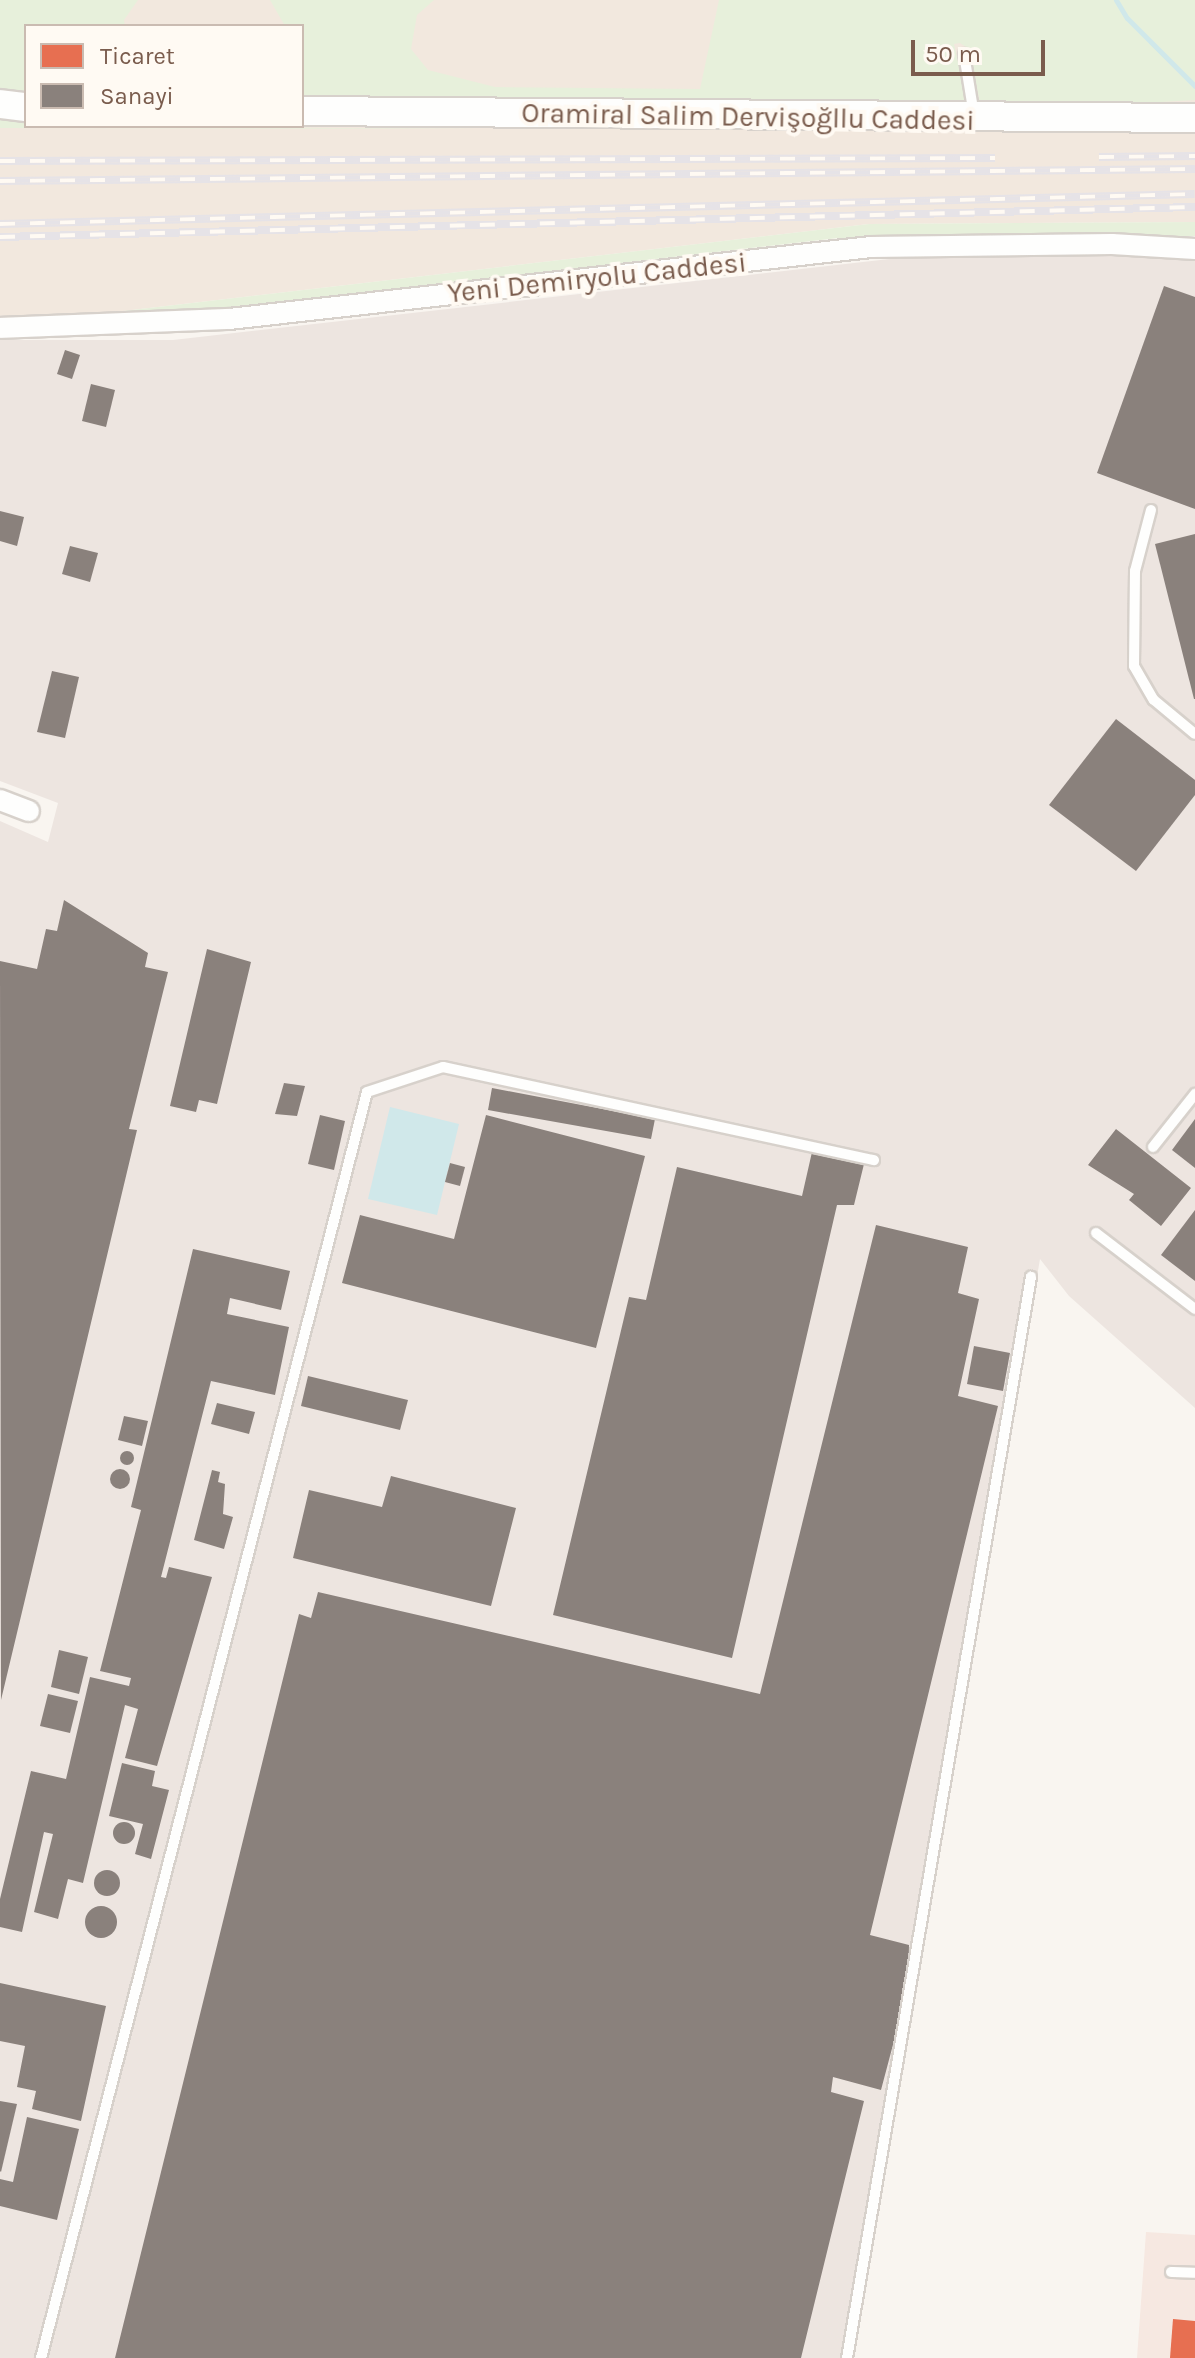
<!DOCTYPE html>
<meta charset="utf-8">
<style>
body{margin:0}
#map{position:relative;width:1195px;height:2358px;overflow:hidden;background:#f9f5f0;font-family:Karla,sans-serif}
div>[style]{position:absolute}
.residential>*{inset:0;background:#f2e8de}
.commercial>*{inset:0;background:#f6e8e1}
.industrial>*{inset:0;background:#ede5e0}
.green>*{inset:0;background:#e7f0db}
.water>*{inset:0;background:#d0e8ea}
.shops>*{inset:0;background:#e76f51}
.industry>*{inset:0;background:#8a817c}
.round{border-radius:50%}
.stream>*{height:5px;margin:-2.5px;padding:0 2.5px;transform-origin:2.5px;border-radius:2.5px;background:#d0e8ea}
.roads{filter:drop-shadow(2px 0 #d7d1cb) drop-shadow(-2px 0 #d7d1cb) drop-shadow(0 2px #d7d1cb) drop-shadow(0 -2px #d7d1cb)}
.lane>*{height:10px;margin:-5px;padding:0 5px;transform-origin:5px;border-radius:5px;background:#fefefd}
.street>*{height:20px;margin:-10px;padding:0 10px;transform-origin:10px;border-radius:10px;background:#fefefd}
.secondary>*{height:28px;margin:-14px;padding:0 14px;transform-origin:14px;border-radius:14px;background:#fefefd}
.rail>*{height:8px;margin-top:-4px;transform-origin:0;background:repeating-linear-gradient(90deg,#fffaf3 0 15px,#e6e3e7 0 30px);box-sizing:border-box;border-block:2px solid #e6e3e7}
span{translate:-50% -50%;white-space:nowrap;text-align:center;line-height:1.15;-webkit-text-stroke:8px #fffaf3;paint-order:stroke}
.street-label{font-size:28px;color:#7a5c4d}
.legend{position:absolute;left:24px;top:24px;width:280px;height:104px;box-sizing:border-box;background:#fffaf3;border:2px solid #cabbb1;margin:0;padding:10px 14px;list-style:none;font-size:24px;color:#7a5c4d}
.legend li{display:flex;align-items:center;gap:16px;height:40px}
.legend b{width:40px;border:2px solid #cabbb1}
.scale{position:absolute;left:911px;top:40px;width:134px;height:36px;box-sizing:border-box;border:4px solid #7a5c4d;border-top:0;padding-left:10px;font-size:24px;line-height:28px;white-space:nowrap;color:#7a5c4d;-webkit-text-stroke:6px #fffaf3;paint-order:stroke}
</style>
<div id="map">
<div class="residential">
<div style="clip-path:polygon(evenodd,0 0,1195px 0,1195px 222px,869px 224px,89px 315px,0 316px,0 0,26px 26px,302px 26px,302px 126px,26px 126px,26px 26px)"></div>
</div>
<div class="commercial">
<div style="clip-path:polygon(1146px 2232px,1195px 2235px,1195px 2358px,1137px 2358px)"></div>
</div>
<div class="industrial">
<div style="clip-path:polygon(1101px 253px,1195px 261px,1195px 1408px,1069px 1296px,1040px 1259px,853px 2358px,0 2358px,0 821px,48px 842px,58px 803px,0 781px,0 340px,173px 340px,898px 258px)"></div>
</div>
<div class="green">
<div style="clip-path:polygon(0 0,138px 0,124px 20px,125px 26px,26px 26px,26px 94px,0 91px)"></div>
<div style="clip-path:polygon(270px 0,434px 0,417px 15px,411px 49px,428px 70px,495px 87px,700px 89px,719px 0,1195px 0,1195px 100px,988px 112px,980px 103px,969px 49px,960px 43px,954px 44px,968px 106px,302px 102px,302px 26px,285px 26px)"></div>
<div style="clip-path:polygon(0 115px,26px 117px,26px 126px,493px 129px,0 128px)"></div>
<div style="clip-path:polygon(1195px 222px,1195px 236px,838px 238px,196px 312px,89px 315px,869px 224px)"></div>
</div>
<div class="water">
<div style="clip-path:polygon(390px 1107px,459px 1124px,437px 1215px,368px 1199px)"></div>
</div>
<div class="shops">
<div style="clip-path:polygon(1173px 2319px,1195px 2321px,1195px 2358px,1170px 2358px)"></div>
</div>
<div class="industry">
<div style="clip-path:polygon(1164px 286px,1195px 297px,1195px 509px,1097px 473px)"></div>
<div style="clip-path:polygon(65px 350px,80px 355px,72px 379px,57px 374px)"></div>
<div style="clip-path:polygon(91px 384px,115px 390px,106px 427px,82px 421px)"></div>
<div style="clip-path:polygon(0 511px,24px 517px,17px 546px,0 541px)"></div>
<div style="clip-path:polygon(1195px 534px,1195px 699px,1194px 699px,1155px 544px)"></div>
<div style="clip-path:polygon(70px 546px,98px 553px,90px 582px,62px 574px)"></div>
<div style="clip-path:polygon(52px 671px,79px 677px,65px 738px,37px 732px)"></div>
<div style="clip-path:polygon(1116px 719px,1195px 780px,1195px 795px,1136px 871px,1049px 805px)"></div>
<div style="clip-path:polygon(64px 900px,148px 953px,145px 967px,168px 972px,129px 1129px,137px 1130px,1px 1700px,0 961px,37px 969px,46px 929px,57px 931px)"></div>
<div style="clip-path:polygon(207px 949px,251px 962px,217px 1104px,199px 1100px,196px 1112px,170px 1106px)"></div>
<div style="clip-path:polygon(284px 1083px,305px 1086px,297px 1116px,275px 1114px)"></div>
<div style="clip-path:polygon(492px 1088px,655px 1119px,651px 1139px,488px 1110px)"></div>
<div style="clip-path:polygon(320px 1115px,345px 1121px,334px 1170px,308px 1164px)"></div>
<div style="clip-path:polygon(486px 1115px,645px 1156px,596px 1348px,342px 1283px,360px 1215px,454px 1239px)"></div>
<div style="clip-path:polygon(1195px 1119px,1195px 1168px,1172px 1150px)"></div>
<div style="clip-path:polygon(1116px 1129px,1191px 1188px,1161px 1226px,1129px 1200px,1134px 1194px,1088px 1165px)"></div>
<div style="clip-path:polygon(812px 1152px,864px 1164px,854px 1205px,837px 1205px,732px 1658px,553px 1615px,629px 1297px,646px 1300px,677px 1167px,802px 1196px)"></div>
<div style="clip-path:polygon(450px 1163px,465px 1167px,460px 1186px,445px 1182px)"></div>
<div style="clip-path:polygon(1195px 1210px,1195px 1281px,1161px 1255px)"></div>
<div style="clip-path:polygon(876px 1225px,968px 1247px,958px 1293px,979px 1299px,958px 1396px,998px 1406px,870px 1935px,909px 1945px,908px 1988px,881px 2090px,833px 2077px,831px 2092px,864px 2101px,801px 2358px,115px 2358px,299px 1614px,311px 1618px,318px 1592px,760px 1694px)"></div>
<div style="clip-path:polygon(193px 1249px,290px 1271px,281px 1310px,230px 1298px,227px 1314px,289px 1327px,275px 1395px,211px 1381px,161px 1577px,166px 1578px,169px 1567px,212px 1577px,157px 1766px,125px 1758px,138px 1709px,125px 1705px,83px 1883px,68px 1879px,58px 1919px,34px 1912px,53px 1834px,44px 1832px,22px 1932px,0 1927px,0 1899px,31px 1771px,66px 1779px,90px 1677px,129px 1686px,131px 1678px,100px 1671px,141px 1510px,131px 1507px)"></div>
<div style="clip-path:polygon(974px 1346px,1010px 1353px,1003px 1391px,967px 1384px)"></div>
<div style="clip-path:polygon(308px 1376px,408px 1400px,400px 1430px,301px 1406px)"></div>
<div style="clip-path:polygon(217px 1403px,255px 1412px,249px 1434px,211px 1424px)"></div>
<div style="clip-path:polygon(124px 1416px,148px 1421px,142px 1446px,118px 1440px)"></div>
<div class="round" style="left:120px;top:1451px;width:14px;height:14px"></div>
<div class="round" style="left:110px;top:1469px;width:20px;height:20px"></div>
<div style="clip-path:polygon(212px 1470px,220px 1472px,218px 1482px,225px 1484px,223px 1514px,233px 1517px,224px 1549px,194px 1540px)"></div>
<div style="clip-path:polygon(391px 1476px,516px 1508px,491px 1606px,293px 1558px,309px 1490px,382px 1507px)"></div>
<div style="clip-path:polygon(59px 1650px,88px 1657px,79px 1694px,51px 1687px)"></div>
<div style="clip-path:polygon(48px 1694px,78px 1701px,70px 1733px,40px 1726px)"></div>
<div style="clip-path:polygon(122px 1763px,155px 1771px,152px 1786px,169px 1790px,151px 1859px,135px 1854px,143px 1824px,109px 1816px)"></div>
<div class="round" style="left:113px;top:1822px;width:22px;height:22px"></div>
<div class="round" style="left:94px;top:1870px;width:26px;height:26px"></div>
<div class="round" style="left:85px;top:1906px;width:32px;height:32px"></div>
<div style="clip-path:polygon(0 1983px,106px 2006px,81px 2121px,32px 2109px,36px 2091px,17px 2087px,25px 2046px,0 2041px)"></div>
<div style="clip-path:polygon(0 2101px,17px 2104px,1px 2172px,0 2171px)"></div>
<div style="clip-path:polygon(27px 2117px,79px 2129px,57px 2220px,0 2206px,0 2179px,13px 2182px)"></div>
</div>
<div class="stream">
<div style="left:1116px;top:0;width:21px;rotate:59deg"></div>
<div style="left:1127px;top:18px;width:96px;rotate:45deg"></div>
</div>
<div class="roads">
<div class="lane">
<div style="left:964px;top:54px;width:62px;rotate:80.7deg"></div>
<div style="left:1151px;top:510px;width:63px;rotate:104.7deg"></div>
<div style="left:1135px;top:571px;width:95px;rotate:90.6deg"></div>
<div style="left:1134px;top:666px;width:39px;rotate:60deg"></div>
<div style="left:1154px;top:700px;width:53px;rotate:39.7deg"></div>
<div style="left:1153px;top:1147px;width:68px;rotate:-51.6deg"></div>
<div style="left:1096px;top:1233px;width:125px;rotate:37.5deg"></div>
<div style="left:1171px;top:2272px;width:24px;rotate:2deg"></div>
<div style="left:41px;top:2358px;width:1307px;rotate:-75.56deg"></div>
<div style="left:367px;top:1092px;width:80px;rotate:-18.2deg"></div>
<div style="left:443px;top:1067px;width:441px;rotate:12.2deg"></div>
<div style="left:847px;top:2358px;width:1097px;rotate:-80.34deg"></div>
</div>
<div class="street">
<div style="left:0;top:328px;width:229px;rotate:-2.3deg"></div>
<div style="left:229px;top:319px;width:646px;rotate:-6.4deg"></div>
<div style="left:871px;top:247px;width:241px;rotate:-0.7deg"></div>
<div style="left:1112px;top:244px;width:83px;rotate:3.4deg"></div>
<div style="left:0;top:800px;width:31px;rotate:21deg"></div>
</div>
<div class="secondary">
<div style="left:0;top:104px;width:26px;rotate:7deg"></div>
<div style="left:302px;top:111px;width:893px;rotate:0.45deg"></div>
</div>
</div>
<div class="rail">
<div style="left:1099px;top:157px;width:96px;rotate:-0.6deg"></div>
<div style="left:0;top:161px;width:995px;rotate:-0.17deg"></div>
<div style="left:0;top:181px;width:1195px;rotate:-0.58deg"></div>
<div style="left:0;top:224px;width:1195px;rotate:-1.44deg"></div>
<div style="left:0;top:237px;width:1195px;rotate:-1.44deg"></div>
</div>
<div class="street-label">
<span style="left:748px;top:117px;rotate:1deg">Oramiral Salim Dervişoğllu Caddesi</span>
<span style="left:597px;top:278px;rotate:-6deg">Yeni Demiryolu Caddesi</span>
</div>
<ul class="legend">
<li><b style="height:22px;background:#e76f51"></b>Ticaret</li>
<li><b style="height:22px;background:#8a817c"></b>Sanayi</li>
</ul>
<div class="scale">50 m</div>
</div>
